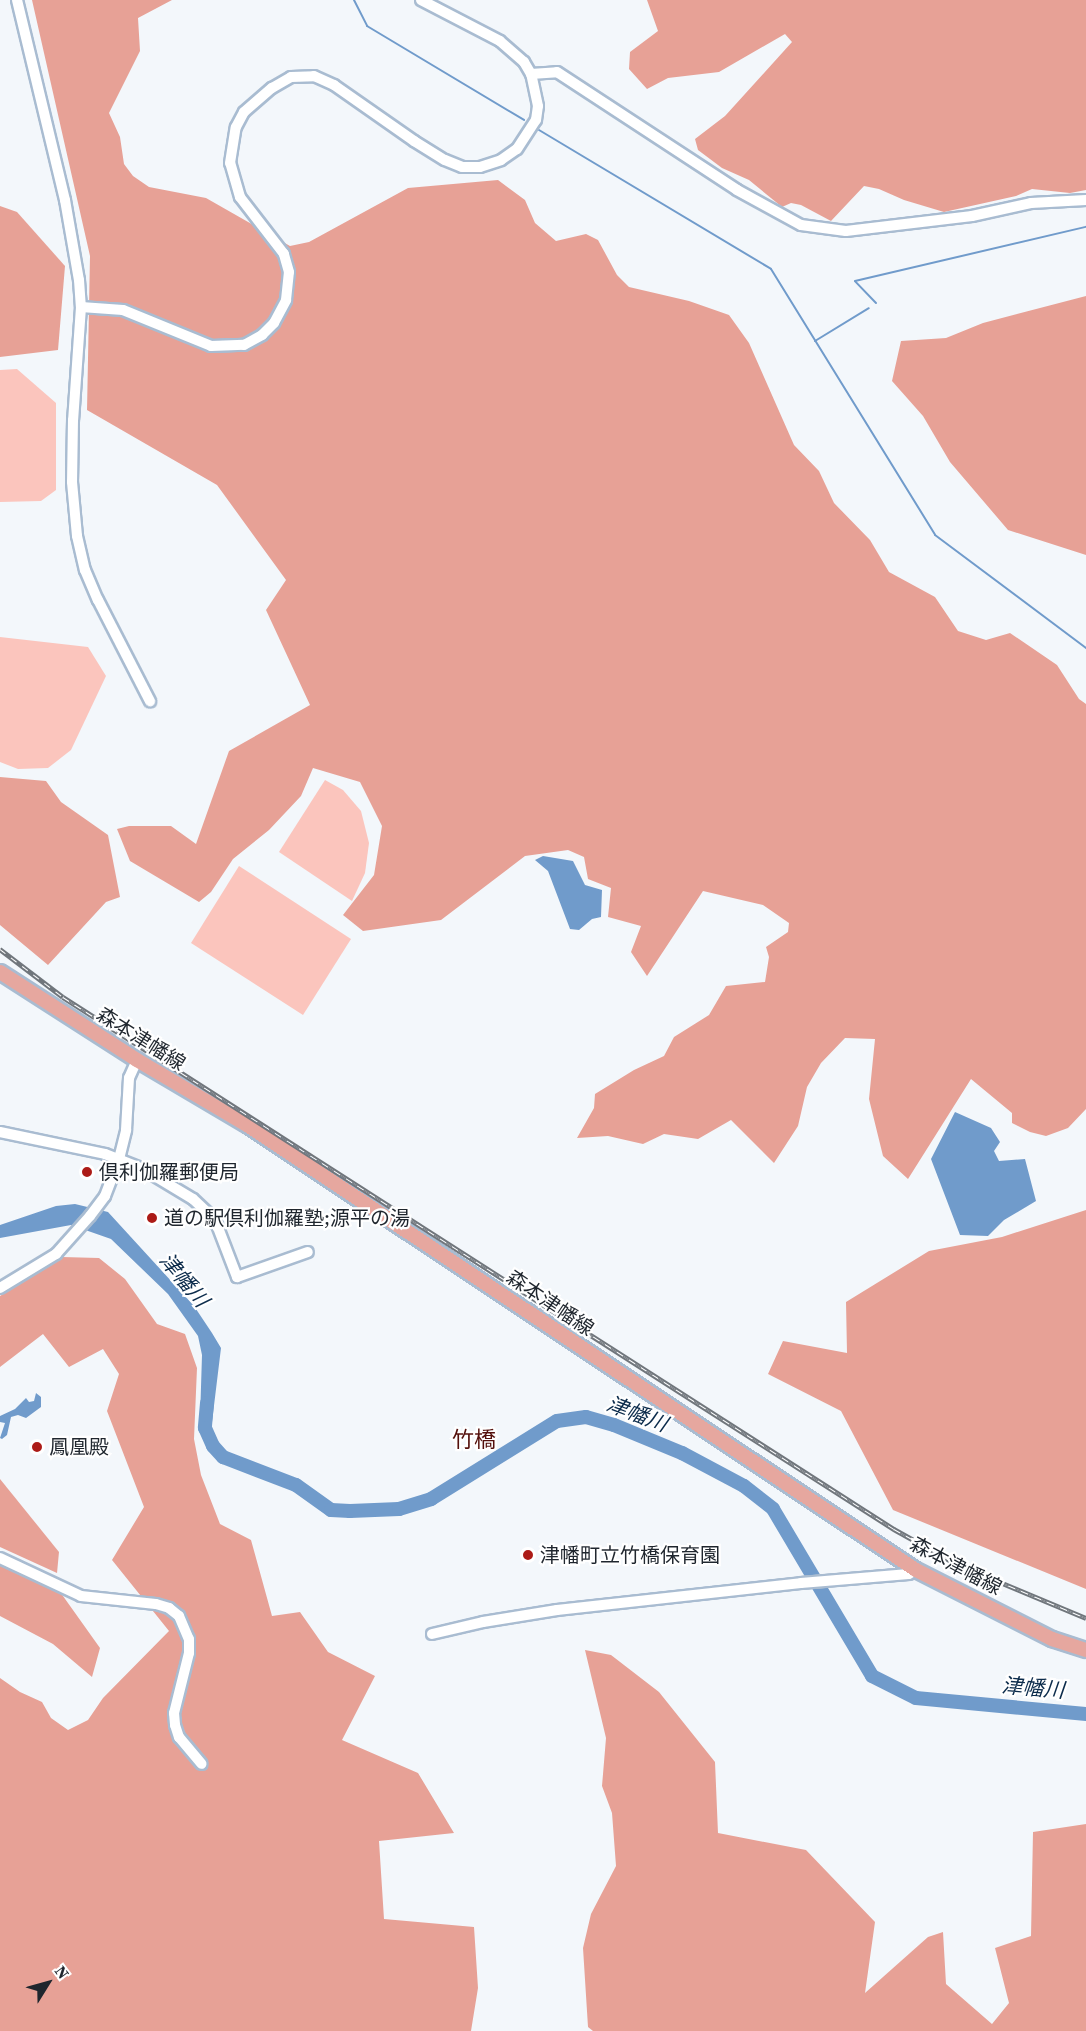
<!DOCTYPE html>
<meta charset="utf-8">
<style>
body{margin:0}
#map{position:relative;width:1086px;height:2031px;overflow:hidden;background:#f3f7fb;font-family:"Source Serif 4","Noto Sans JP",serif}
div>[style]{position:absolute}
.green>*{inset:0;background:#fbc5bd}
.forest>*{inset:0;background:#e7a196}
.water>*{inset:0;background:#709bcb}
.stream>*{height:2px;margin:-1px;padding:0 1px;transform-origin:1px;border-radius:1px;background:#709bcb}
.river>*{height:14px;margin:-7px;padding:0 7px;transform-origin:7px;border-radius:7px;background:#709bcb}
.roads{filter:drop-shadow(2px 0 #a9bcd1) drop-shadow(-2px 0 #a9bcd1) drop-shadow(0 2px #a9bcd1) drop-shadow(0 -2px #a9bcd1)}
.minor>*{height:10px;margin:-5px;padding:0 5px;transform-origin:5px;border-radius:5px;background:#fff}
.major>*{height:14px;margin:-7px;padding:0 7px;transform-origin:7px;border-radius:7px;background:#e6a79f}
.rail>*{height:4.5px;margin-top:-2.25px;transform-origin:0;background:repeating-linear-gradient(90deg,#fff 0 7px,#70767c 0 14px);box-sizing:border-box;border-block:2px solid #70767c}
.dots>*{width:16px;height:16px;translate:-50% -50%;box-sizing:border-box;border:3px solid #fff;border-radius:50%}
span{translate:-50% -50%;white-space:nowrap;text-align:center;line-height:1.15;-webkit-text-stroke:4.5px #fff;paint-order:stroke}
.street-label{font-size:20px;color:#1f262e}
.poi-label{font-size:20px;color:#1f262e}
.left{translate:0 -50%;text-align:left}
.water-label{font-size:21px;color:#0b2b4b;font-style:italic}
.quarter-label{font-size:22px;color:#54100c}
.north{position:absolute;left:18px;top:1953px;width:60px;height:60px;-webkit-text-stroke:4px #fff;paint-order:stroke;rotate:53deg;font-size:16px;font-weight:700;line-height:24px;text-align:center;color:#1f262e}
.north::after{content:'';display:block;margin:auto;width:21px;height:27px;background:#1f262e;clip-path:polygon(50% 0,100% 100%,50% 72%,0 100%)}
</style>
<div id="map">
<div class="green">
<div style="clip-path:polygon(17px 369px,56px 403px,56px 490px,41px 501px,0 502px,0 370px)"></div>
<div style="clip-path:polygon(0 637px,88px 647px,106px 676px,71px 750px,48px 768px,18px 769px,0 762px)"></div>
<div style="clip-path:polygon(325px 780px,343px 790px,361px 811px,369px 843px,365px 873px,352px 901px,279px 852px)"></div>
<div style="clip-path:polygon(239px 866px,351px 939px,303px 1015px,191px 943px)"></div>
</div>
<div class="forest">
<div style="clip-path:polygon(32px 0,172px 0,138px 18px,140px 51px,109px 113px,120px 137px,124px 164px,133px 176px,149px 187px,206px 198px,290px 246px,309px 242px,408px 188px,498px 180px,525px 200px,535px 223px,556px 241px,586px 234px,598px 240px,617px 275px,629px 287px,689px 301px,729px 315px,749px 343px,794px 445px,819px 471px,834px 503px,870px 540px,889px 572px,935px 597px,958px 631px,986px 640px,1010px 633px,1057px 665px,1079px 699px,1086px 704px,1086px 1109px,1068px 1128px,1046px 1136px,1030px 1132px,1012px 1123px,1012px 1113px,971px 1079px,908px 1179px,883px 1156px,869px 1099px,875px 1039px,845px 1038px,821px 1063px,807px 1087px,798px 1126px,774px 1163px,731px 1120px,698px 1139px,664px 1134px,643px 1144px,608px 1136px,577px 1138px,594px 1108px,595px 1094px,634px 1070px,664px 1056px,674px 1037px,709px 1015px,726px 986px,765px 982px,769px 957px,766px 947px,788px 932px,789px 923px,763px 905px,703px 891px,647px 976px,631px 952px,641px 926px,608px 917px,611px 888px,588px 879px,584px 857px,568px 850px,525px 856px,441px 920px,363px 931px,343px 915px,374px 875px,382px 826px,360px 782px,313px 768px,301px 796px,269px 830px,233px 859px,211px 892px,199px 902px,130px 861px,117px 829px,129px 826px,171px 826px,196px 844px,229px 751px,310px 705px,266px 610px,286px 580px,217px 485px,87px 410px,90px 256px)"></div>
<div style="clip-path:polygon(647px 0,1086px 0,1086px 190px,1070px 193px,1032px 189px,1016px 196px,944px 212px,904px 200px,879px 189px,864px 186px,831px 221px,801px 205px,791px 203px,782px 207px,749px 180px,722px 168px,698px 150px,695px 139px,725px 116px,792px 42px,785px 34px,719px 72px,668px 78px,647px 89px,629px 69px,630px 52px,658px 31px)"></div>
<div style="clip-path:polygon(0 206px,17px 212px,65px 266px,58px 350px,0 357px)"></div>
<div style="clip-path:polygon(1086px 296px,1086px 555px,1008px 530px,950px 462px,923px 416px,892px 381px,901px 341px,946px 338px,983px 323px)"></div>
<div style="clip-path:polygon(0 777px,46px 781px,61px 802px,108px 835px,120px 897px,106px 902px,48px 965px,0 925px)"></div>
<div style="clip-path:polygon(1086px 1210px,1086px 1589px,893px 1510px,841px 1411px,768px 1374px,783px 1341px,847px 1353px,846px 1302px,929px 1251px,1002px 1237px)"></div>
<div style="clip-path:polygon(62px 1257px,99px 1258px,125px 1279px,157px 1324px,185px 1334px,197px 1368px,194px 1439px,201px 1475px,220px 1524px,251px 1540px,272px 1616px,300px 1612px,328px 1652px,375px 1676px,342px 1740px,418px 1773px,454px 1833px,379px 1841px,384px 1919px,474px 1927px,478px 1988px,471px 2031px,0 2031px,0 1678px,20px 1692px,42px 1702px,51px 1718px,68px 1730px,88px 1720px,103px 1698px,169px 1631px,112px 1560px,144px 1507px,107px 1411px,119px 1374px,103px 1349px,69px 1367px,43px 1334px,0 1367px,0 1296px)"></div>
<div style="clip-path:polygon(0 1479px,59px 1552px,57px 1573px,0 1547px)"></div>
<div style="clip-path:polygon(0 1565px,58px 1589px,100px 1648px,92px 1677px,53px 1644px,0 1616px)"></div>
<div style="clip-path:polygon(585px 1650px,611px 1655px,659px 1692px,715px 1762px,718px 1833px,806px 1850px,875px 1922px,865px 1993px,928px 1937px,943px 1932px,946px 1984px,992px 2024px,1009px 2003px,995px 1948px,1031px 1936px,1033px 1832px,1086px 1824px,1086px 2031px,593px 2031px,588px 2027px,583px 1948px,591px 1914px,616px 1866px,612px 1813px,602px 1786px,606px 1738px)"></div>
</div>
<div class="water">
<div style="clip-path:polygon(543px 856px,573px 861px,585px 885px,602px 890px,601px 917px,592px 919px,579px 930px,570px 929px,548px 871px,535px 860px)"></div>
<div style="clip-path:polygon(955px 1112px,991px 1128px,1000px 1142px,994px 1151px,999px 1161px,1025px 1159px,1036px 1201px,1004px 1220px,988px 1236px,960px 1235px,931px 1159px)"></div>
<div style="clip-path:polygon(75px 1204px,108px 1212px,194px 1306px,212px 1333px,221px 1348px,212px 1422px,200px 1419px,202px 1355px,198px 1336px,168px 1294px,111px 1239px,71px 1225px,0 1238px,0 1225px,56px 1206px)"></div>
<div style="clip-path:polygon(36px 1393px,41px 1397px,41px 1407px,26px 1418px,18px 1415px,11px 1417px,7px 1435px,2px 1439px,0 1438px,5px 1423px,0 1422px,0 1416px,15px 1409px,26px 1398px,29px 1402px,34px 1401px)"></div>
</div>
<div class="stream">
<div style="left:354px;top:0;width:29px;rotate:63deg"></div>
<div style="left:367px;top:26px;width:183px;rotate:30.9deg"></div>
<div style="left:539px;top:130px;width:270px;rotate:30.9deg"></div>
<div style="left:771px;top:269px;width:312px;rotate:58.3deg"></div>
<div style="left:935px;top:535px;width:189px;rotate:36.8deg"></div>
<div style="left:876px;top:303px;width:30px;rotate:-134deg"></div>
<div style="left:855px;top:281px;width:237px;rotate:-13.2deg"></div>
<div style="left:815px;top:341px;width:63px;rotate:-31.4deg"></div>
</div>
<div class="river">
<div style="left:207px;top:1403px;width:25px;rotate:95deg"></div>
<div style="left:205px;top:1428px;width:20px;rotate:66deg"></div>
<div style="left:213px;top:1446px;width:15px;rotate:48deg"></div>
<div style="left:223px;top:1457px;width:78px;rotate:21deg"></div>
<div style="left:296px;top:1485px;width:43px;rotate:35.5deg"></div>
<div style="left:331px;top:1510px;width:19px;rotate:3deg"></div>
<div style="left:350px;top:1511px;width:49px;rotate:-2.3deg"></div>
<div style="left:399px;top:1509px;width:34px;rotate:-17deg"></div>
<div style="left:431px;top:1499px;width:148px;rotate:-31.8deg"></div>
<div style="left:557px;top:1421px;width:29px;rotate:-8deg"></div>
<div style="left:586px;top:1417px;width:29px;rotate:16deg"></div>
<div style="left:614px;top:1425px;width:74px;rotate:22.4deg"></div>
<div style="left:682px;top:1453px;width:70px;rotate:28deg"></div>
<div style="left:744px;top:1486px;width:37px;rotate:38deg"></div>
<div style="left:773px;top:1509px;width:194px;rotate:59.3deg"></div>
<div style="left:872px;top:1676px;width:49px;rotate:26.6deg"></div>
<div style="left:916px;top:1698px;width:171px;rotate:5.4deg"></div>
</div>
<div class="roads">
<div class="minor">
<div style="left:17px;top:0;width:206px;rotate:76.5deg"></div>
<div style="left:65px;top:200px;width:81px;rotate:80.1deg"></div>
<div style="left:79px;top:280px;width:27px;rotate:86deg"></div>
<div style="left:81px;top:307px;width:113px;rotate:94deg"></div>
<div style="left:73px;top:420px;width:62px;rotate:90.9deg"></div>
<div style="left:72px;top:482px;width:54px;rotate:84.7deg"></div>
<div style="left:77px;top:536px;width:35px;rotate:77deg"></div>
<div style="left:85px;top:570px;width:33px;rotate:67deg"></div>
<div style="left:98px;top:600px;width:114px;rotate:62.8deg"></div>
<div style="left:531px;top:74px;width:26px;rotate:-4deg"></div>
<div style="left:557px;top:72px;width:215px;rotate:33.2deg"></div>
<div style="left:737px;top:190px;width:73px;rotate:28.7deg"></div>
<div style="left:801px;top:225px;width:45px;rotate:7.6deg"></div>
<div style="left:846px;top:231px;width:127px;rotate:-6.8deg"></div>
<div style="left:972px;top:216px;width:60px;rotate:-12.4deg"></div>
<div style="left:1031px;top:203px;width:55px;rotate:-3.1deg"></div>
<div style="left:81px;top:307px;width:42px;rotate:4.1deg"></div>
<div style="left:123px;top:310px;width:95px;rotate:22.2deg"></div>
<div style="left:211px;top:346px;width:33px;rotate:-2deg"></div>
<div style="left:244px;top:345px;width:21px;rotate:-29deg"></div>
<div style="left:262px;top:335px;width:17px;rotate:-45deg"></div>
<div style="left:274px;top:323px;width:26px;rotate:-62deg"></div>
<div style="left:286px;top:300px;width:28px;rotate:-84deg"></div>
<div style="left:289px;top:272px;width:19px;rotate:-106deg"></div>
<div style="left:284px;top:254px;width:72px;rotate:-127.7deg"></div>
<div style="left:240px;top:197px;width:35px;rotate:-106deg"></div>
<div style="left:230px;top:163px;width:36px;rotate:-81deg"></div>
<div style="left:236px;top:127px;width:17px;rotate:-62deg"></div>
<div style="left:244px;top:112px;width:37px;rotate:-41deg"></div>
<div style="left:272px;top:88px;width:22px;rotate:-30deg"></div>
<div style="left:291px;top:77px;width:23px;rotate:-2deg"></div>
<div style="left:314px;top:76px;width:22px;rotate:24deg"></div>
<div style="left:334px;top:85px;width:98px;rotate:35deg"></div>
<div style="left:414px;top:141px;width:36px;rotate:32deg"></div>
<div style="left:445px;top:160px;width:18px;rotate:22deg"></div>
<div style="left:462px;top:167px;width:18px"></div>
<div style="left:480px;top:167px;width:22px;rotate:-18deg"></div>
<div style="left:501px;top:160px;width:19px;rotate:-35deg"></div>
<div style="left:517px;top:149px;width:35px;rotate:-57deg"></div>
<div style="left:536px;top:120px;width:14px;rotate:-82deg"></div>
<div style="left:538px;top:106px;width:33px;rotate:-102deg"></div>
<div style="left:531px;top:74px;width:14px;rotate:-120deg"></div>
<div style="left:524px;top:62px;width:32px;rotate:-139deg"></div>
<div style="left:500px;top:41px;width:89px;rotate:-152.6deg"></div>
<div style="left:0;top:1132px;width:107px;rotate:11.8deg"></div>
<div style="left:105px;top:1154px;width:41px;rotate:21.5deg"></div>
<div style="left:143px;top:1169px;width:58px;rotate:31deg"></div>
<div style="left:193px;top:1199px;width:21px;rotate:43deg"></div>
<div style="left:208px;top:1213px;width:15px;rotate:53deg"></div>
<div style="left:217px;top:1225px;width:56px;rotate:69deg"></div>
<div style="left:237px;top:1277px;width:75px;rotate:-19.4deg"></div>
<div style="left:0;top:1288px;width:66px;rotate:-31.3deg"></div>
<div style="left:56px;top:1254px;width:51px;rotate:-48.2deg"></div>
<div style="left:90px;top:1216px;width:25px;rotate:-53deg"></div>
<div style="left:105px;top:1196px;width:40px;rotate:-69deg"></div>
<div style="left:119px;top:1159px;width:30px;rotate:-76deg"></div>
<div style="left:126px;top:1130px;width:52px;rotate:-86.7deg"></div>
<div style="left:129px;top:1078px;width:20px;rotate:-66deg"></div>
<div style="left:0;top:1558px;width:89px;rotate:25.1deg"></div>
<div style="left:81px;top:1596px;width:75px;rotate:6.1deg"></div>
<div style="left:156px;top:1604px;width:14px;rotate:17deg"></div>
<div style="left:169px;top:1608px;width:13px;rotate:39deg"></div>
<div style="left:179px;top:1616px;width:25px;rotate:67deg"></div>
<div style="left:189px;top:1639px;width:14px;rotate:90deg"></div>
<div style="left:189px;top:1653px;width:62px;rotate:104deg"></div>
<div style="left:174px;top:1713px;width:12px;rotate:85deg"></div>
<div style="left:175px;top:1725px;width:13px;rotate:72deg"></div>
<div style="left:179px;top:1737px;width:35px;rotate:50deg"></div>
<div style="left:432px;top:1634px;width:52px;rotate:-13.2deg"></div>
<div style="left:483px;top:1622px;width:75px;rotate:-9.2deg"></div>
<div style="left:557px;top:1610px;width:245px;rotate:-6.3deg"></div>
<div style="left:801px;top:1583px;width:108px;rotate:-4.8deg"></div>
<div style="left:909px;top:1574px;width:8px;rotate:-30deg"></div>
</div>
<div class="major">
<div style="left:0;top:972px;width:163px;rotate:32.7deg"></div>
<div style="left:137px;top:1060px;width:128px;rotate:30.6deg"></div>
<div style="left:247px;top:1125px;width:803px;rotate:33.63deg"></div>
<div style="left:916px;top:1570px;width:153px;rotate:26.9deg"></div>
<div style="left:1052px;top:1639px;width:36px;rotate:18deg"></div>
</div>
</div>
<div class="rail">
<div style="left:0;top:949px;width:79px;rotate:37.3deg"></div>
<div style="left:63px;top:997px;width:987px;rotate:32.63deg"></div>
<div style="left:894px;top:1529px;width:72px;rotate:29.1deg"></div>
<div style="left:957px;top:1564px;width:140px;rotate:22.7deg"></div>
</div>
<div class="dots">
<div style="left:87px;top:1172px;background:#ac1b17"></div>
<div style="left:152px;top:1218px;background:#ac1b17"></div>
<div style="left:37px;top:1447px;background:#ac1b17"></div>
<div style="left:528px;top:1555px;background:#ac1b17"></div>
</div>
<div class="street-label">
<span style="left:141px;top:1039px;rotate:32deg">森本津幡線</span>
<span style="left:550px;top:1303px;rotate:34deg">森本津幡線</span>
<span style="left:956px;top:1566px;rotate:28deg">森本津幡線</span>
</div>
<div class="poi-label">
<span class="left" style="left:99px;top:1172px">倶利伽羅郵便局</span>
<span class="left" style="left:164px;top:1218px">道の駅倶利伽羅塾;源平の湯</span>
<span class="left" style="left:49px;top:1447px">鳳凰殿</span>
<span class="left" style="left:540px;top:1555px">津幡町立竹橋保育園</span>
</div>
<div class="water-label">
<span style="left:184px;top:1280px;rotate:50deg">津幡川</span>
<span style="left:637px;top:1414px;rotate:21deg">津幡川</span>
<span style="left:1033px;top:1688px;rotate:5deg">津幡川</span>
</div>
<div class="quarter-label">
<span style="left:474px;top:1440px">竹橋</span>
</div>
<div class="north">N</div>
</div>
